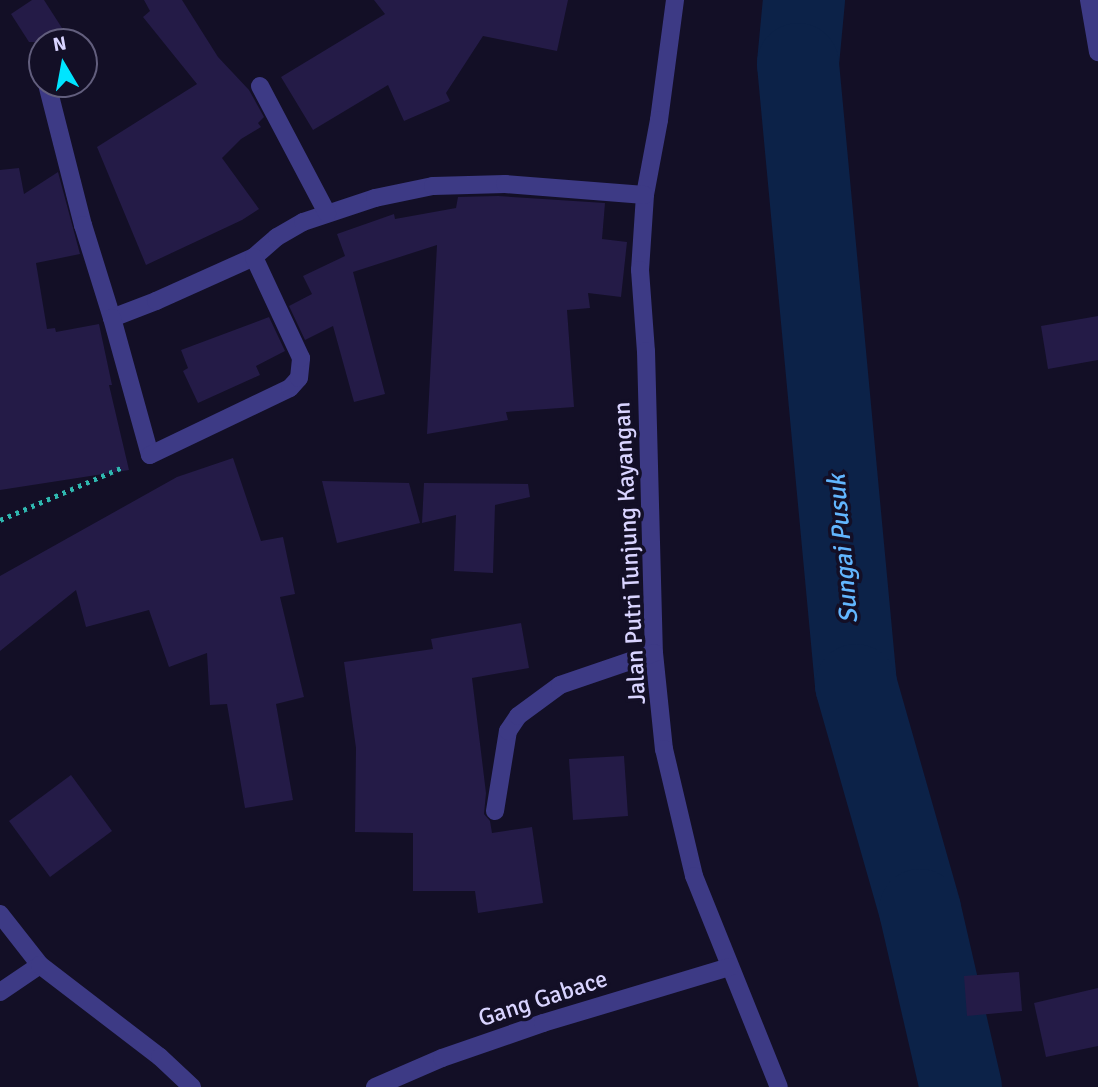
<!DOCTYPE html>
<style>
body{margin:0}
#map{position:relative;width:1098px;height:1087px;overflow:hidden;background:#130f26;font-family:Signika,sans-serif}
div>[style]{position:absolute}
.river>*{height:82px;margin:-41px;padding:0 41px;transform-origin:41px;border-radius:41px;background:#0c2248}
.building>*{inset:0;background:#241b47}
.path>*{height:4.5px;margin-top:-2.25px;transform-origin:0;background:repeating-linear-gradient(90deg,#2fb8b0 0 3.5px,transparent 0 8.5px)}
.minor>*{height:18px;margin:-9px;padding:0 9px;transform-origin:9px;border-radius:9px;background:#3d3a85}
span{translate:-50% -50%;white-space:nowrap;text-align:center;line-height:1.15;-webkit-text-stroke:7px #130f26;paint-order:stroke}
.street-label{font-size:24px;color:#d9d4ff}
.water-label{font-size:26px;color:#62b6ff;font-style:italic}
.north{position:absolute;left:28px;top:28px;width:70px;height:70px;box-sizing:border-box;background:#130f26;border:2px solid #625e7d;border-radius:50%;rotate:350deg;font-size:19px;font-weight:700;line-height:28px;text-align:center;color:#d9d4ff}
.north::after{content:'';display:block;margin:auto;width:24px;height:32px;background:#00e5ff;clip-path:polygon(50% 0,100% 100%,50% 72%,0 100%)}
</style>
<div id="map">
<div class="river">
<div style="left:804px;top:0;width:64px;rotate:95.4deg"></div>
<div style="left:798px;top:64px;width:624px;rotate:84.66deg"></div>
<div style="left:856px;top:685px;width:234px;rotate:74.1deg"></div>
<div style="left:920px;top:910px;width:182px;rotate:77deg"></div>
</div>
<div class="building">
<div style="clip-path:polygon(32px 0,44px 0,71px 42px,29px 42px,11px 14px)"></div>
<div style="clip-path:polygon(144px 0,182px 0,218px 57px,249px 90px,264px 117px,258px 123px,261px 127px,241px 139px,222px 158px,259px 209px,242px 220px,146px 265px,97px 147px,197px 84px,143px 17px,150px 11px)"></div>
<div style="clip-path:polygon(374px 0,568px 0,557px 51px,483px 36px,446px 93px,450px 101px,404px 121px,388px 85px,313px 130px,281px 77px,385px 14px)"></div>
<div style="clip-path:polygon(19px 168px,24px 194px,58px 172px,80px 254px,36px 263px,47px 329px,55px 328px,56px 332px,99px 324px,112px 385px,109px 385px,129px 470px,0 490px,0 170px)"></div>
<div style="clip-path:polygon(498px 196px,605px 203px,602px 239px,627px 242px,621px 297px,588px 293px,590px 308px,567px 310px,574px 407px,506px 412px,508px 420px,427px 434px,437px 245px,353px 272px,385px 394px,354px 402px,333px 326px,305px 340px,289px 306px,312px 294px,303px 276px,345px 256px,337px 234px,394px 214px,395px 219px,456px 208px,458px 197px)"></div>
<div style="clip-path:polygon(1098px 316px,1098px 360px,1048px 369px,1041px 326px)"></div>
<div style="clip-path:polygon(269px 317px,285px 351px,256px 366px,260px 375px,198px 403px,183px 371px,188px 368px,181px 350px)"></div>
<div style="clip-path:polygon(233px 458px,261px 541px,283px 537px,295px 594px,280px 597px,304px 697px,276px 704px,293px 800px,245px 808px,227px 704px,210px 705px,207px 653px,169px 667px,149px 610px,86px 627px,76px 590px,0 651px,0 576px,177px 477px)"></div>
<div style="clip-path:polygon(322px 481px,409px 483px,420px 523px,337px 543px)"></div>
<div style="clip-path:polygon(424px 483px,528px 484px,530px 497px,495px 505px,493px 573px,454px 571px,456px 515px,422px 523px)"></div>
<div style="clip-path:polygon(521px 623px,529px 668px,472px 678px,486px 793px,484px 814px,490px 821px,492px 833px,532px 827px,543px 903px,478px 913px,475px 891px,413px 891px,413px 833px,355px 832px,356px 748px,344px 662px,433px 649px,431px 639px)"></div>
<div style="clip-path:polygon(624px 756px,628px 816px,573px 820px,569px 759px)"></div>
<div style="clip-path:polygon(71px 775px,112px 831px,50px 877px,9px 821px)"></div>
<div style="clip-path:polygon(1019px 972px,1022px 1011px,967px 1016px,964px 976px)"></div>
<div style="clip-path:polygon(1098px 988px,1098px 1046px,1046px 1057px,1034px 1003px)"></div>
</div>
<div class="path">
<div style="left:0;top:520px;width:132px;rotate:-23.3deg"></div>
</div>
<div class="minor">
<div style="left:675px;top:0;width:121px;rotate:97.6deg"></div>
<div style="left:659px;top:120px;width:76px;rotate:100.6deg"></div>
<div style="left:645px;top:195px;width:75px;rotate:93.8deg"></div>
<div style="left:640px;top:270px;width:81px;rotate:85.8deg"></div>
<div style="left:646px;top:351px;width:302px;rotate:88.5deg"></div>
<div style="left:654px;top:653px;width:97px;rotate:84.1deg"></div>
<div style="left:664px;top:749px;width:130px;rotate:76.7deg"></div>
<div style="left:694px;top:876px;width:227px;rotate:68.1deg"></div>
<div style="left:1089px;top:0;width:53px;rotate:80.2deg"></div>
<div style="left:47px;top:84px;width:146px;rotate:75.7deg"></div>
<div style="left:83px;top:225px;width:97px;rotate:72.7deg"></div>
<div style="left:112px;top:318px;width:47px;rotate:-21.1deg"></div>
<div style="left:156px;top:301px;width:107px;rotate:-24.2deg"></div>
<div style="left:254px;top:257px;width:30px;rotate:-41deg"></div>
<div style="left:277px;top:237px;width:30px;rotate:-30deg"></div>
<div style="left:303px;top:222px;width:76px;rotate:-18.4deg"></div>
<div style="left:375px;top:198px;width:59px;rotate:-11.7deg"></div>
<div style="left:433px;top:186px;width:72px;rotate:-1.6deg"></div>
<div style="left:505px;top:184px;width:140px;rotate:4.5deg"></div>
<div style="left:260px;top:86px;width:144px;rotate:62.2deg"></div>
<div style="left:112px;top:318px;width:142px;rotate:74.5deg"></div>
<div style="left:150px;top:455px;width:155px;rotate:-25.6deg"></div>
<div style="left:290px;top:388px;width:13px;rotate:-48deg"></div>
<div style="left:299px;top:378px;width:20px;rotate:-84deg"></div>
<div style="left:301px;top:358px;width:111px;rotate:-115deg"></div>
<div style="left:495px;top:811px;width:81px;rotate:-80.8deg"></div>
<div style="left:508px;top:731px;width:18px;rotate:-56deg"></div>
<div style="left:518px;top:716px;width:52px;rotate:-36.4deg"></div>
<div style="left:560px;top:685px;width:99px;rotate:-18.8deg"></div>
<div style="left:0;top:914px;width:65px;rotate:51.9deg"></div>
<div style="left:0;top:992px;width:48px;rotate:-34deg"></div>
<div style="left:40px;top:965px;width:151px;rotate:37.5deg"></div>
<div style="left:160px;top:1057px;width:44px;rotate:43.2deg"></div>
<div style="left:375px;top:1087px;width:73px;rotate:-23.4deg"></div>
<div style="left:442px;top:1058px;width:107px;rotate:-19.1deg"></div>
<div style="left:543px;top:1023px;width:195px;rotate:-16.7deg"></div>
</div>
<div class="street-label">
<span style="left:630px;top:553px;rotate:-93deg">Jalan Putri Tunjung Kayangan</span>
<span style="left:543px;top:999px;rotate:-18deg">Gang Gabace</span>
</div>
<div class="water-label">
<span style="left:844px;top:549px;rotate:-95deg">Sungai Pusuk</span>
</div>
<div class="north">N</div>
</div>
